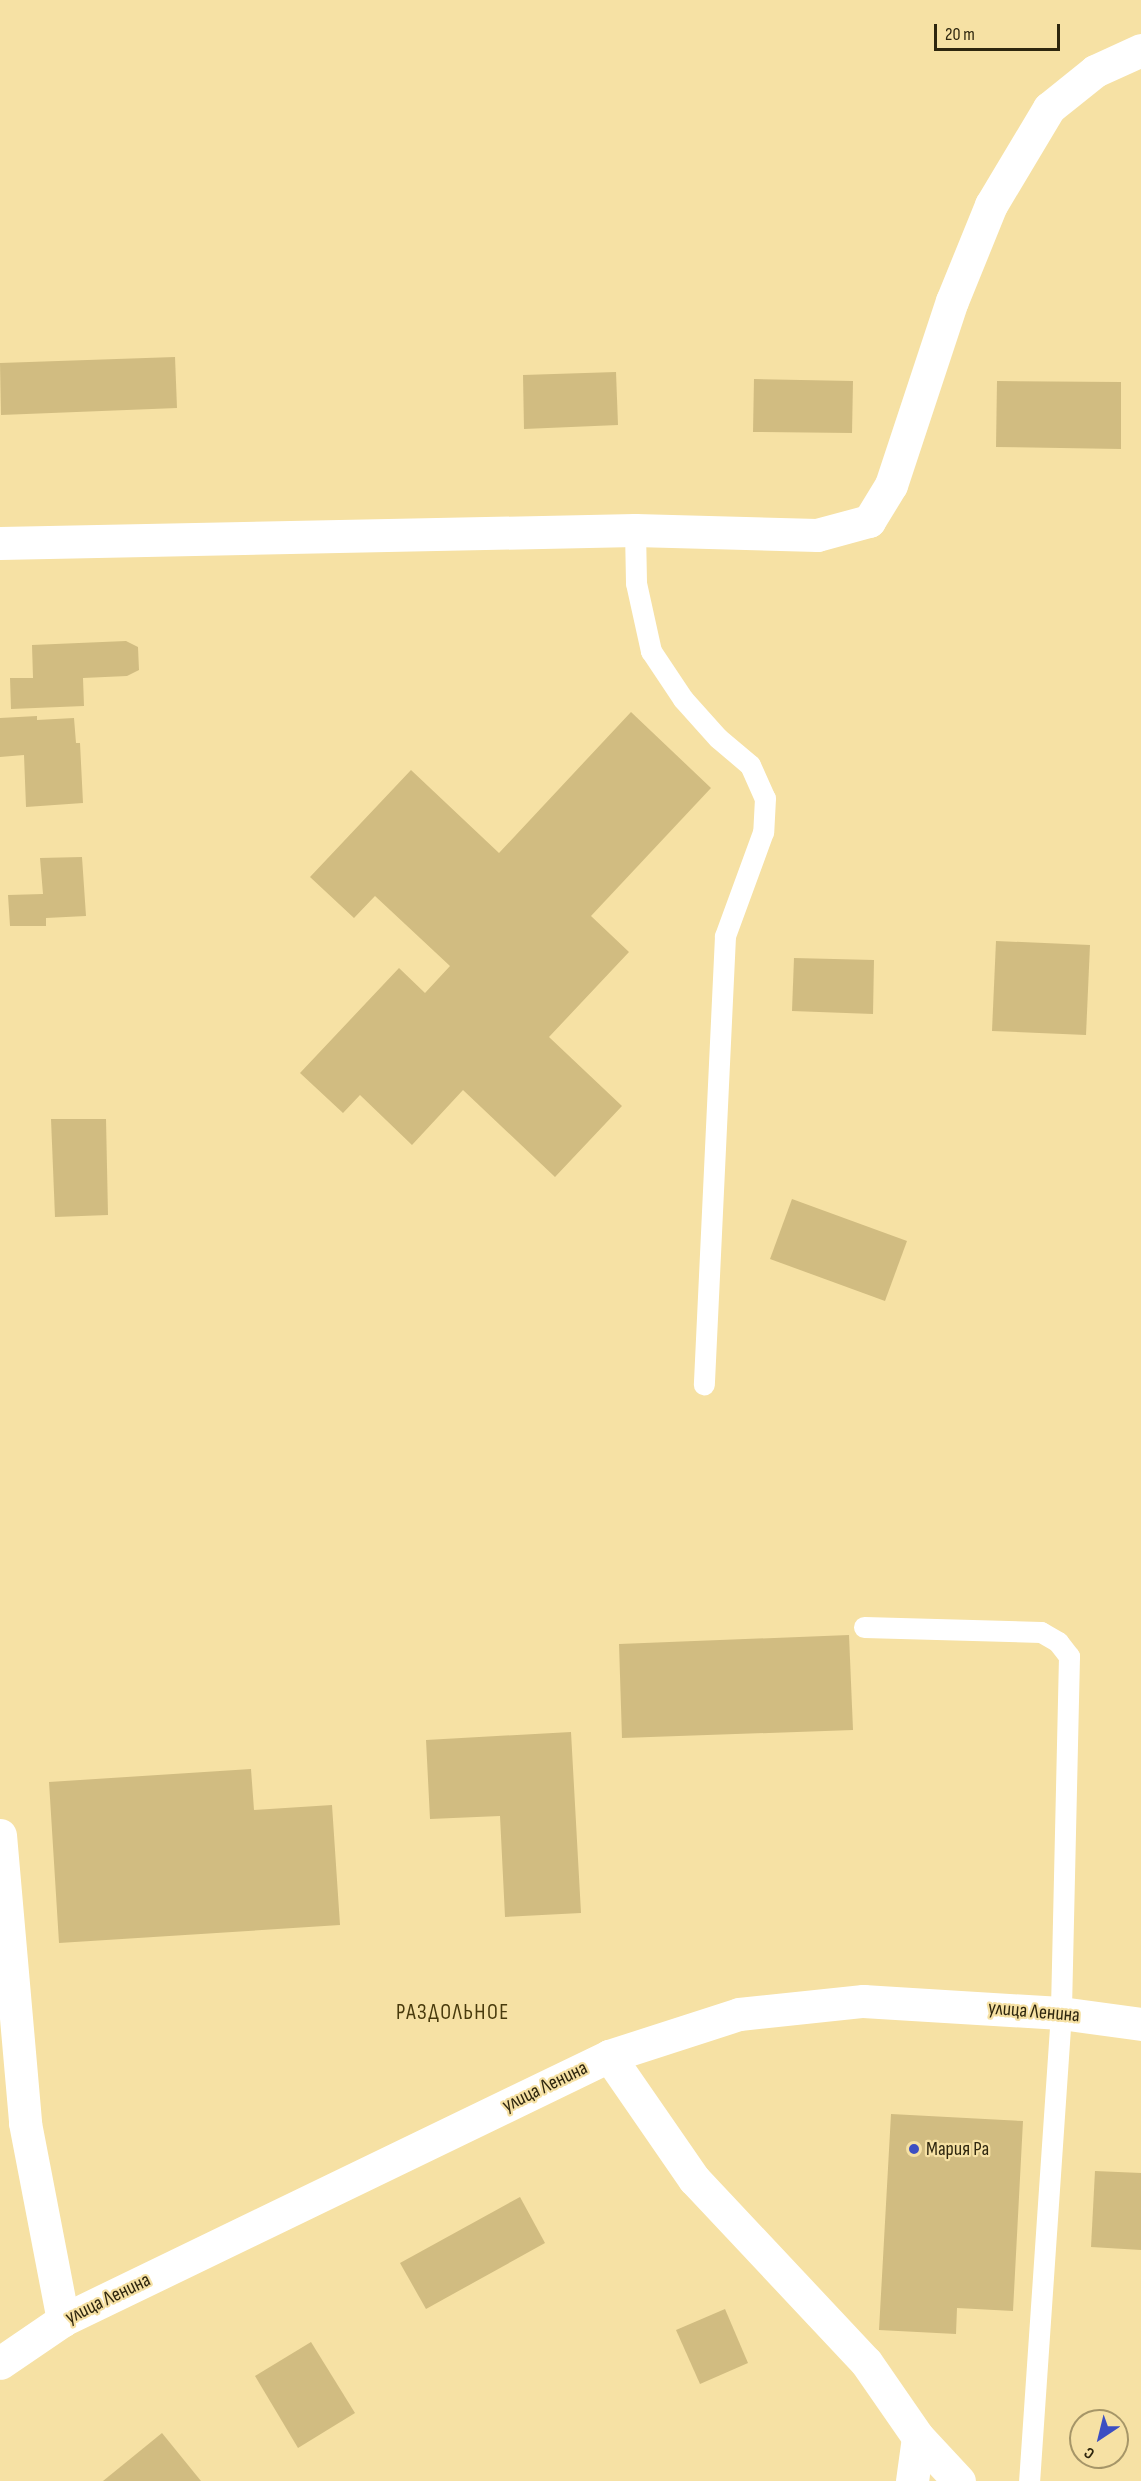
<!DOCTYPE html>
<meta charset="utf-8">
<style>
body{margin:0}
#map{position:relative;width:1141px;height:2481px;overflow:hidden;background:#f6e1a4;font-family:"Sofia Sans Condensed",sans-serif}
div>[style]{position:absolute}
.building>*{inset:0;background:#d1bc81}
.lane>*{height:21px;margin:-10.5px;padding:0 10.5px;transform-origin:10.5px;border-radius:10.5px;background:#fff}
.street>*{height:33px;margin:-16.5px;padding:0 16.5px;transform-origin:16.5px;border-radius:16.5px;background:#fff}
.secondary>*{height:33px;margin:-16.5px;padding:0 16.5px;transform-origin:16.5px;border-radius:16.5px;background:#fff}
.dots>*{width:16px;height:16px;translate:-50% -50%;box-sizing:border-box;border:3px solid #f6e1a4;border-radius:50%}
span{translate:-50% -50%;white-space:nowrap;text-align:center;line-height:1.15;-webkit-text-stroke:4.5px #f6e1a4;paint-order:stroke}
.street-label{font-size:20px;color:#2e260e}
.poi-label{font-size:20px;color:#2e260e}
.left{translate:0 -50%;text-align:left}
.quarter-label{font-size:22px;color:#483a0c;letter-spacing:1.5px}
.north{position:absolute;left:1069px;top:2409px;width:60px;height:60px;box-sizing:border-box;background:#f6e1a4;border:2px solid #a69668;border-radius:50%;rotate:215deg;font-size:16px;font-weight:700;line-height:24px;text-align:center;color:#2e260e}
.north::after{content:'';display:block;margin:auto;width:21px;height:27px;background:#3d4fc2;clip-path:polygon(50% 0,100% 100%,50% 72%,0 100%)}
.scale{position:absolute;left:934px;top:24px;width:126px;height:27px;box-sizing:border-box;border:3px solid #2e260e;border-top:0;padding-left:8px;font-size:18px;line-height:21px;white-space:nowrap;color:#2e260e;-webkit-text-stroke:4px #f6e1a4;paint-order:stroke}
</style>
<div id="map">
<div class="building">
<div style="clip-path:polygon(175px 357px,177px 408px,1px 415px,0 363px)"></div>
<div style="clip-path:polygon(616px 372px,618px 425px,524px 429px,523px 375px)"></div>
<div style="clip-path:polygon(754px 379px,853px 381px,852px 433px,753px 432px)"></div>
<div style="clip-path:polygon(997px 381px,1121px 382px,1121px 449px,996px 447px)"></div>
<div style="clip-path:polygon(126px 641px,138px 647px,139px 670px,127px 676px,83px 678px,84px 706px,11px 709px,10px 678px,33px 678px,32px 645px)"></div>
<div style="clip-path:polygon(631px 712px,711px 788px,591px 916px,629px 952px,549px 1037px,622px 1106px,555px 1177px,463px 1090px,412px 1145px,360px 1095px,343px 1113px,300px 1073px,399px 968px,425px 993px,450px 966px,375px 896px,354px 918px,310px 877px,411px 770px,499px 853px)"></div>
<div style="clip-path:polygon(37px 716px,37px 720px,74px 718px,76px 743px,80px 743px,83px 803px,26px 807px,24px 755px,0 757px,0 718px)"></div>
<div style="clip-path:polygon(82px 857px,86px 916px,46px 918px,46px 926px,10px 926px,8px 895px,43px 894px,40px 858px)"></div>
<div style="clip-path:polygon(996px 941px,1090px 945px,1086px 1035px,992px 1031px)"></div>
<div style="clip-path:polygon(794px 958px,874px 960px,873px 1014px,792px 1011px)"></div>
<div style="clip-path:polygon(51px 1119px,106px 1119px,108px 1215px,55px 1217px)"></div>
<div style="clip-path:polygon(792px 1199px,907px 1241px,885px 1301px,770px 1259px)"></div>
<div style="clip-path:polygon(849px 1635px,853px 1730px,622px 1738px,619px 1644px)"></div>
<div style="clip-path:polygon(571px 1732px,581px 1913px,505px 1917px,500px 1816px,430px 1819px,426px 1740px)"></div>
<div style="clip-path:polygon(251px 1769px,254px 1810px,332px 1805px,340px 1925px,59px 1943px,49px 1782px)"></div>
<div style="clip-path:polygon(891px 2114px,1023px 2121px,1013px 2311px,957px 2308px,956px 2334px,879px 2330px)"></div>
<div style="clip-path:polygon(1095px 2171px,1141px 2173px,1141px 2250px,1091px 2247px)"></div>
<div style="clip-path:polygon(520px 2197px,545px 2243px,426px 2309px,400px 2263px)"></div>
<div style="clip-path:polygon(725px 2309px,748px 2363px,700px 2384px,676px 2330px)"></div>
<div style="clip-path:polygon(311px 2342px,355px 2413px,298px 2448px,255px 2376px)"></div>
<div style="clip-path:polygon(162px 2433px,201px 2481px,103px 2481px)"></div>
</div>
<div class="lane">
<div style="left:635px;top:530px;width:53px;rotate:88.9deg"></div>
<div style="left:636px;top:583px;width:70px;rotate:77.6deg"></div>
<div style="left:651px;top:651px;width:58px;rotate:56.3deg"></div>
<div style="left:683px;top:699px;width:52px;rotate:48.1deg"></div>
<div style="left:718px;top:738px;width:42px;rotate:40.2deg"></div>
<div style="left:750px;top:765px;width:36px;rotate:66deg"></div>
<div style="left:765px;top:798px;width:34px;rotate:93deg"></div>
<div style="left:763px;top:832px;width:111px;rotate:110.1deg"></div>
<div style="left:725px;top:936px;width:449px;rotate:92.7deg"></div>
<div style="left:864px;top:1627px;width:177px;rotate:1.6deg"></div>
<div style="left:1041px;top:1632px;width:20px;rotate:30deg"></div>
<div style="left:1058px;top:1642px;width:18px;rotate:52deg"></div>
<div style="left:1069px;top:1656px;width:357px;rotate:91.3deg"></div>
<div style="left:1061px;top:2013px;width:469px;rotate:93.9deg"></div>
</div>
<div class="street">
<div style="left:0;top:543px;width:635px;rotate:-1.17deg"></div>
<div style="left:635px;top:530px;width:182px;rotate:1.6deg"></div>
<div style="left:817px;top:535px;width:54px;rotate:-15.1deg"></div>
<div style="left:869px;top:521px;width:42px;rotate:-58.6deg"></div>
<div style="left:891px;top:485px;width:194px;rotate:-71.7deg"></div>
<div style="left:952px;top:301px;width:104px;rotate:-67.9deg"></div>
<div style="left:991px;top:205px;width:113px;rotate:-59.1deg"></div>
<div style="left:1049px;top:108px;width:59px;rotate:-38.8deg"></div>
<div style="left:1095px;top:71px;width:51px;rotate:-24.5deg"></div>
<div style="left:0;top:1835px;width:289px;rotate:85deg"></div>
<div style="left:25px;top:2123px;width:201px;rotate:79.1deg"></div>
<div style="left:63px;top:2320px;width:76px;rotate:145.7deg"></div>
<div style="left:609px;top:2056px;width:150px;rotate:55.4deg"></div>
<div style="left:694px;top:2179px;width:251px;rotate:46.8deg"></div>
<div style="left:866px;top:2362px;width:91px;rotate:55.3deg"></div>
<div style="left:918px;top:2437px;width:60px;rotate:47deg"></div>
<div style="left:912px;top:2481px;width:44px;rotate:-82.2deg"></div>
</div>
<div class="secondary">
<div style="left:63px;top:2320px;width:606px;rotate:-25.8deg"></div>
<div style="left:609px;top:2056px;width:137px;rotate:-17.9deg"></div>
<div style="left:739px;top:2014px;width:125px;rotate:-6deg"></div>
<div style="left:863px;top:2001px;width:198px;rotate:3.5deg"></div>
<div style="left:1061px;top:2013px;width:81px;rotate:7.8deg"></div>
</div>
<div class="dots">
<div style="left:914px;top:2149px;background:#3d4fc2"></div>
</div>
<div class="street-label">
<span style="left:1034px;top:2012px;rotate:5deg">улица Ленина</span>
<span style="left:545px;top:2087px;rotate:-26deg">улица Ленина</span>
<span style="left:108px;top:2299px;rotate:-26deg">улица Ленина</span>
</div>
<div class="poi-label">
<span class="left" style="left:926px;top:2149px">Мария Ра</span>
</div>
<div class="quarter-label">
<span style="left:453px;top:2013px">РАЗДОЛЬНОЕ</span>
</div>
<div class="north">С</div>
<div class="scale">20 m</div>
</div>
